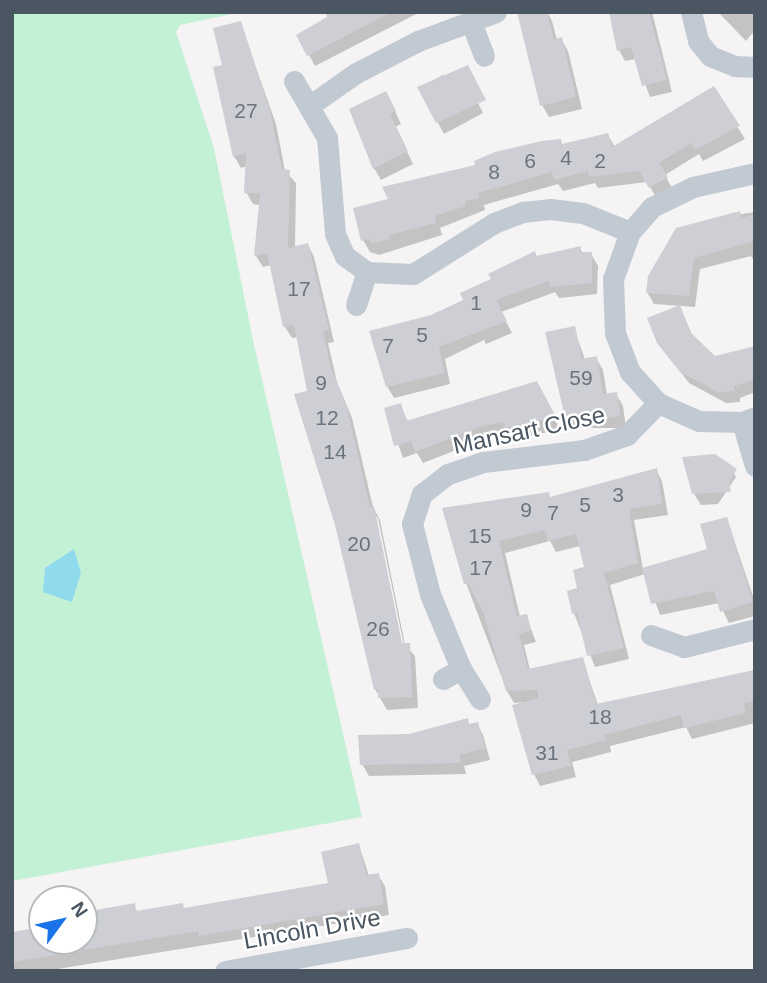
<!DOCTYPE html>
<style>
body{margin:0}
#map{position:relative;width:767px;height:983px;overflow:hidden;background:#f5f3f3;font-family:Helvetica,sans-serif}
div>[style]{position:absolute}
.green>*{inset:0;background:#c3f1d5}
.water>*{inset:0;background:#90daee}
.shadow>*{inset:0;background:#0003}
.building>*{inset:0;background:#cdcfd5}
.street>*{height:21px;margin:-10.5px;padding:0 10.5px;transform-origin:10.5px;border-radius:10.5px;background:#c1cad2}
span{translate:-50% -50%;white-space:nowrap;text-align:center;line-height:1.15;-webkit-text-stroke:5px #fff;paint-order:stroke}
.number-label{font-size:21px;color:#6b747e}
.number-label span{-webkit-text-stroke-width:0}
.street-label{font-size:24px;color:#4a5661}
.frame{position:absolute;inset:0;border:14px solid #4a5661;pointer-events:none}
.north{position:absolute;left:28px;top:885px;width:70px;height:70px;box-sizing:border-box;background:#fff;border:2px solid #b7bbc0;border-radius:50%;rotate:57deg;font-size:19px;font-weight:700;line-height:28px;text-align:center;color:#4a5661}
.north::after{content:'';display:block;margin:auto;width:24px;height:32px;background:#1a73e8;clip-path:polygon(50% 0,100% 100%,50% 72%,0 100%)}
</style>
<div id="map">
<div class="green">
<div style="clip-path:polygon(12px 12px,241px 12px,180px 25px,176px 32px,214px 148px,253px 340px,362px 817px,12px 881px)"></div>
</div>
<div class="water">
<div style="clip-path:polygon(74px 549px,81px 573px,72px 602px,43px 592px,45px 568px)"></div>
</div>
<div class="shadow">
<div style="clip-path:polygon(328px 12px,420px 12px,315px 66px,298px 35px,330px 18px)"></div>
<div style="clip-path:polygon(530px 12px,547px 12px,552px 21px,557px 40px,561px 39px,568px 51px,582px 109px,549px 117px,542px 105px)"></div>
<div style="clip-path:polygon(610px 12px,652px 12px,672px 92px,650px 97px,636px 59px,625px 61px,619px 50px)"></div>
<div style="clip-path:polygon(718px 12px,755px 12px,755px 30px,746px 41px)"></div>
<div style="clip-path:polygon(evenodd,240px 23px,276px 124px,285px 171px,296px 183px,295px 249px,308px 245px,314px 257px,334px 342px,328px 343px,337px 382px,352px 418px,373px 507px,380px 520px,405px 645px,415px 656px,418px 708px,387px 710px,375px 689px,298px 337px,292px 338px,285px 327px,271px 265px,263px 267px,256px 256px,261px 205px,253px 204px,246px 192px,247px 166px,241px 168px,234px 156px,224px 66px,240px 23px,374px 514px,378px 518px,405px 651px,402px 652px,374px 514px)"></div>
<div style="clip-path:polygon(443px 75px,468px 82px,483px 113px,444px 134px,419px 88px)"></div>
<div style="clip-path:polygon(713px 88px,745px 139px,703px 161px,699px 154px,665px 175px,673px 190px,657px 199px,647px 182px,598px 188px,595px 183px,563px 191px,558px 184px,484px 205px,485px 210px,440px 228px,442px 235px,379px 255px,370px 252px,363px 240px,390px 200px,608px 135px,615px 147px)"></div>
<div style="clip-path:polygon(392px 105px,401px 124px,395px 127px,413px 164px,381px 180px,374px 168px)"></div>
<div style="clip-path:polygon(755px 212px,755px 262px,751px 256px,700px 269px,695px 307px,654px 304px,647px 292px,650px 276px,673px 233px,711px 219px)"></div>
<div style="clip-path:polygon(580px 248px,583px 254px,591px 254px,598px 266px,597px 294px,559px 298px,555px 292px,501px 312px,512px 333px,486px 344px,484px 340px,445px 359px,450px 384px,394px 398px,387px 386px,432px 317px,465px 301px,535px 253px,537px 257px)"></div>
<div style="clip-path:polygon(680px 307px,693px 337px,715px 358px,755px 347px,755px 392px,740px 398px,740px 402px,726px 403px,689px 383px,658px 342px)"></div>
<div style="clip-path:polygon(574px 328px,585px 360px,596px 358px,603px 370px,607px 395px,616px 394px,623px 406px,626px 428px,574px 428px,567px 416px)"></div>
<div style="clip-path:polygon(543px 395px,561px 429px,513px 440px,510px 433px,487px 438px,423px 463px,417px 453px,403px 458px,386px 409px,400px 405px,408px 422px)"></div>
<div style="clip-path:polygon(729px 466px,736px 477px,718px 504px,701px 505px,694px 494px)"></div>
<div style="clip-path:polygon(656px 470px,662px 481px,668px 515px,634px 520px,643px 569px,700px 564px,729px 525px,755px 602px,755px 616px,729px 623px,719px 603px,660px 615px,645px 574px,610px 585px,629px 659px,595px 667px,574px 613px,586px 568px,580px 546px,556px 552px,550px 541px,505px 553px,520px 617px,526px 616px,536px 642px,524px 645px,530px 670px,582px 659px,598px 705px,755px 670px,755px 723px,692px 739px,686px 727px,610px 746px,611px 752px,572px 762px,576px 777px,540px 786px,534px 774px,524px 702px,514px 703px,507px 691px,466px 583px,444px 509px,551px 498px)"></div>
<div style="clip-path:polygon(467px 720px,470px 726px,477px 724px,483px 735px,490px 760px,464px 766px,466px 774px,369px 776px,362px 764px,410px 736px)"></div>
<div style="clip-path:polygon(359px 845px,369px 876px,378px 875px,385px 886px,389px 915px,45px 971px,12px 971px,12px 934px,42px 928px,42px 941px,84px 941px,84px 899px,42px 899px,42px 925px,37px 898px,82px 891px,91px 912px,134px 905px,138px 913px,185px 910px,330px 884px)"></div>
</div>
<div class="building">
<div style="clip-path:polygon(325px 12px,392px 12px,307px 56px,296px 35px,327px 17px)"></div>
<div style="clip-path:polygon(517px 12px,547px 12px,554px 39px,562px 37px,576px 97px,540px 106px)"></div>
<div style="clip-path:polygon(609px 12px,649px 12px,667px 80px,642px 86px,631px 47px,617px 51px)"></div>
<div style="clip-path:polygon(241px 21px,270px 111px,282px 169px,290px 170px,288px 248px,308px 243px,329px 330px,323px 331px,331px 368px,346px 404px,370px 507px,374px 506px,402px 643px,410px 643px,412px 697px,378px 698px,378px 689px,374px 690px,335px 525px,294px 394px,307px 391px,294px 325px,283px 327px,267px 253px,254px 256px,260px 193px,244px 193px,246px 153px,233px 157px,213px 67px,222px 65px,213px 28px)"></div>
<div style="clip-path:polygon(468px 65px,486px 100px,436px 123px,417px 87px)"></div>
<div style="clip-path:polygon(714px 86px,740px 126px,695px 150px,691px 143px,659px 163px,668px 177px,649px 188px,639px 171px,589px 177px,588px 171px,554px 180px,552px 172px,478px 193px,479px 198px,465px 201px,466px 206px,435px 216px,436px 223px,389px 235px,390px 239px,371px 244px,370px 239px,361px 241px,353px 208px,388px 199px,382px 187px,475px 165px,474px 161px,495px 152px,542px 141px,561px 139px,562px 144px,608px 133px,612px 147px)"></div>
<div style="clip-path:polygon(386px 91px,396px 111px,390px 114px,408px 151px,373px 169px,349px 109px)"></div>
<div style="clip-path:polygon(740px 211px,742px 218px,755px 214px,755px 241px,694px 258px,689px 296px,646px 293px,648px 276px,676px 228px)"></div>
<div style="clip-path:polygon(581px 246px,580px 252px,592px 252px,592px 283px,550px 287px,549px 281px,496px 300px,507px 321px,439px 347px,445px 373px,386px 387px,369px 331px,431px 315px,463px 300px,460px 293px,491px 279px,488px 274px,535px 251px,536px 256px)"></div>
<div style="clip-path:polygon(680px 305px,690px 332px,715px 356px,755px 346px,755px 380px,734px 386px,735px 391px,718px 392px,680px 372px,657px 343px,647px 318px)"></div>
<div style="clip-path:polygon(575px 326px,582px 359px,597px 356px,603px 394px,617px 392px,620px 416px,592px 420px,565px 417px,545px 332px)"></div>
<div style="clip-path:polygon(537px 381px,556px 417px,505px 428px,503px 422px,480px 427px,415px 452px,411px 441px,394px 446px,384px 408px,401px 403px,406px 421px)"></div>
<div style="clip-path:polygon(715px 454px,737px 469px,729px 482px,731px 492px,692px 494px,682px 457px)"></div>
<div style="clip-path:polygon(657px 468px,662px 504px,629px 509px,638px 563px,604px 573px,624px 648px,587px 656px,577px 613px,572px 614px,567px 591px,577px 588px,573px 570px,584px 567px,576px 534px,548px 541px,545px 530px,499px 541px,517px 616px,527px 614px,531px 630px,519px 634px,528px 669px,583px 657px,596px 704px,755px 670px,755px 701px,744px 703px,746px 713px,684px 728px,681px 715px,604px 735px,606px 740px,567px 750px,571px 766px,532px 775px,512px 705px,539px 698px,537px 690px,506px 691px,483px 612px,468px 583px,464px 584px,442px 508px,549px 492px,550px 497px)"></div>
<div style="clip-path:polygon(727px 517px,753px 602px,720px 612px,714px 591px,651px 604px,642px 568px,707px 549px,700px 524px)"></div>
<div style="clip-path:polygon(468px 718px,469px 724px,478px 722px,485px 748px,459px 755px,461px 763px,360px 765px,358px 735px,409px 734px)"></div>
<div style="clip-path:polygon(359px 843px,366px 875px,379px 873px,384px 904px,199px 936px,198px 931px,84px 950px,84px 912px,135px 903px,136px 911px,183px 903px,184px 908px,328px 883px,321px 852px)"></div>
<div style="clip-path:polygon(42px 927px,42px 941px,81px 941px,82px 951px,12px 962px,12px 932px)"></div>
</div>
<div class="street">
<div style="left:691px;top:12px;width:30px;rotate:76deg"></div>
<div style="left:698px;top:41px;width:19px;rotate:51deg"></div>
<div style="left:710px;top:56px;width:27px;rotate:22deg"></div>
<div style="left:735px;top:66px;width:20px;rotate:3deg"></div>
<div style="left:471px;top:22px;width:36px;rotate:69deg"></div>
<div style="left:294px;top:81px;width:66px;rotate:59.9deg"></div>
<div style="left:327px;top:138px;width:96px;rotate:85.2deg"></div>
<div style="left:335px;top:234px;width:24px;rotate:66deg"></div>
<div style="left:345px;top:256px;width:27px;rotate:36deg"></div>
<div style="left:367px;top:272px;width:46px;rotate:2.5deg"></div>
<div style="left:413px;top:274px;width:96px;rotate:-32.2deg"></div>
<div style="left:494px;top:223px;width:30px;rotate:-21deg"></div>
<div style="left:522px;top:212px;width:28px;rotate:-6deg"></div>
<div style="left:550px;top:209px;width:33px;rotate:7deg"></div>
<div style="left:583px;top:213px;width:51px;rotate:22deg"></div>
<div style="left:309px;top:106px;width:57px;rotate:-35.1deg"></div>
<div style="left:356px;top:73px;width:70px;rotate:-27.3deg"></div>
<div style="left:418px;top:41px;width:83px;rotate:-20.4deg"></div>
<div style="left:755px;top:173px;width:64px;rotate:167.3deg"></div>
<div style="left:693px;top:187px;width:46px;rotate:154deg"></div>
<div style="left:652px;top:207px;width:33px;rotate:131deg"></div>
<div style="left:630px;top:232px;width:50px;rotate:109.9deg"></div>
<div style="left:613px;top:279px;width:54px;rotate:87.9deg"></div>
<div style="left:615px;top:333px;width:42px;rotate:69deg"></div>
<div style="left:630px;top:372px;width:42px;rotate:47.9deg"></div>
<div style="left:658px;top:403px;width:45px;rotate:23.7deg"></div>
<div style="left:699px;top:421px;width:43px;rotate:1.3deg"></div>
<div style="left:742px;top:422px;width:14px;rotate:-21deg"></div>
<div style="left:356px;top:305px;width:35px;rotate:-72deg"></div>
<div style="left:742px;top:422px;width:46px;rotate:73.5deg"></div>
<div style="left:651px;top:635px;width:35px;rotate:20deg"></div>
<div style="left:684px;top:647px;width:73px;rotate:-14.2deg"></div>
<div style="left:443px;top:679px;width:21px;rotate:-29deg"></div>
<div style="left:480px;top:699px;width:36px;rotate:-122deg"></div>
<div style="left:461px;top:669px;width:81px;rotate:-112.5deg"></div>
<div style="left:430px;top:594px;width:72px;rotate:-104.4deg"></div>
<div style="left:412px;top:524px;width:32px;rotate:-72deg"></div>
<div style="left:422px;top:494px;width:33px;rotate:-38deg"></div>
<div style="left:448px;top:474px;width:37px;rotate:-19deg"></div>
<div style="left:483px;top:462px;width:102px;rotate:-6.8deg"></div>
<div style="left:584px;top:450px;width:46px;rotate:-19.2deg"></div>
<div style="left:627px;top:435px;width:45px;rotate:-45.9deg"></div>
<div style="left:225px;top:971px;width:185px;rotate:-10.3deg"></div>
</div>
<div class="number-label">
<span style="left:246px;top:111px">27</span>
<span style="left:566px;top:158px">4</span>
<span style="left:530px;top:161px">6</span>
<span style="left:600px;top:161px">2</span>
<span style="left:494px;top:172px">8</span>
<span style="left:299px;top:289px">17</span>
<span style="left:476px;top:303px">1</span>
<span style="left:422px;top:335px">5</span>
<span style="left:388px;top:346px">7</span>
<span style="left:581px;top:378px">59</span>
<span style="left:321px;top:383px">9</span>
<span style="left:327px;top:418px">12</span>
<span style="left:335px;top:452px">14</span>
<span style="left:618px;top:495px">3</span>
<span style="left:585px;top:505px">5</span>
<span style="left:526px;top:510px">9</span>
<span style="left:553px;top:513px">7</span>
<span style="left:480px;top:536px">15</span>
<span style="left:359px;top:544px">20</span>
<span style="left:481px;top:568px">17</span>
<span style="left:378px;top:629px">26</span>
<span style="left:600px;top:717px">18</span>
<span style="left:547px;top:753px">31</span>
</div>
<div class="street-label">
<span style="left:529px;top:430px;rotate:-12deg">Mansart Close</span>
<span style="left:312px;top:929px;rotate:-10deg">Lincoln Drive</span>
</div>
<div class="frame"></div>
<div class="north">N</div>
</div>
